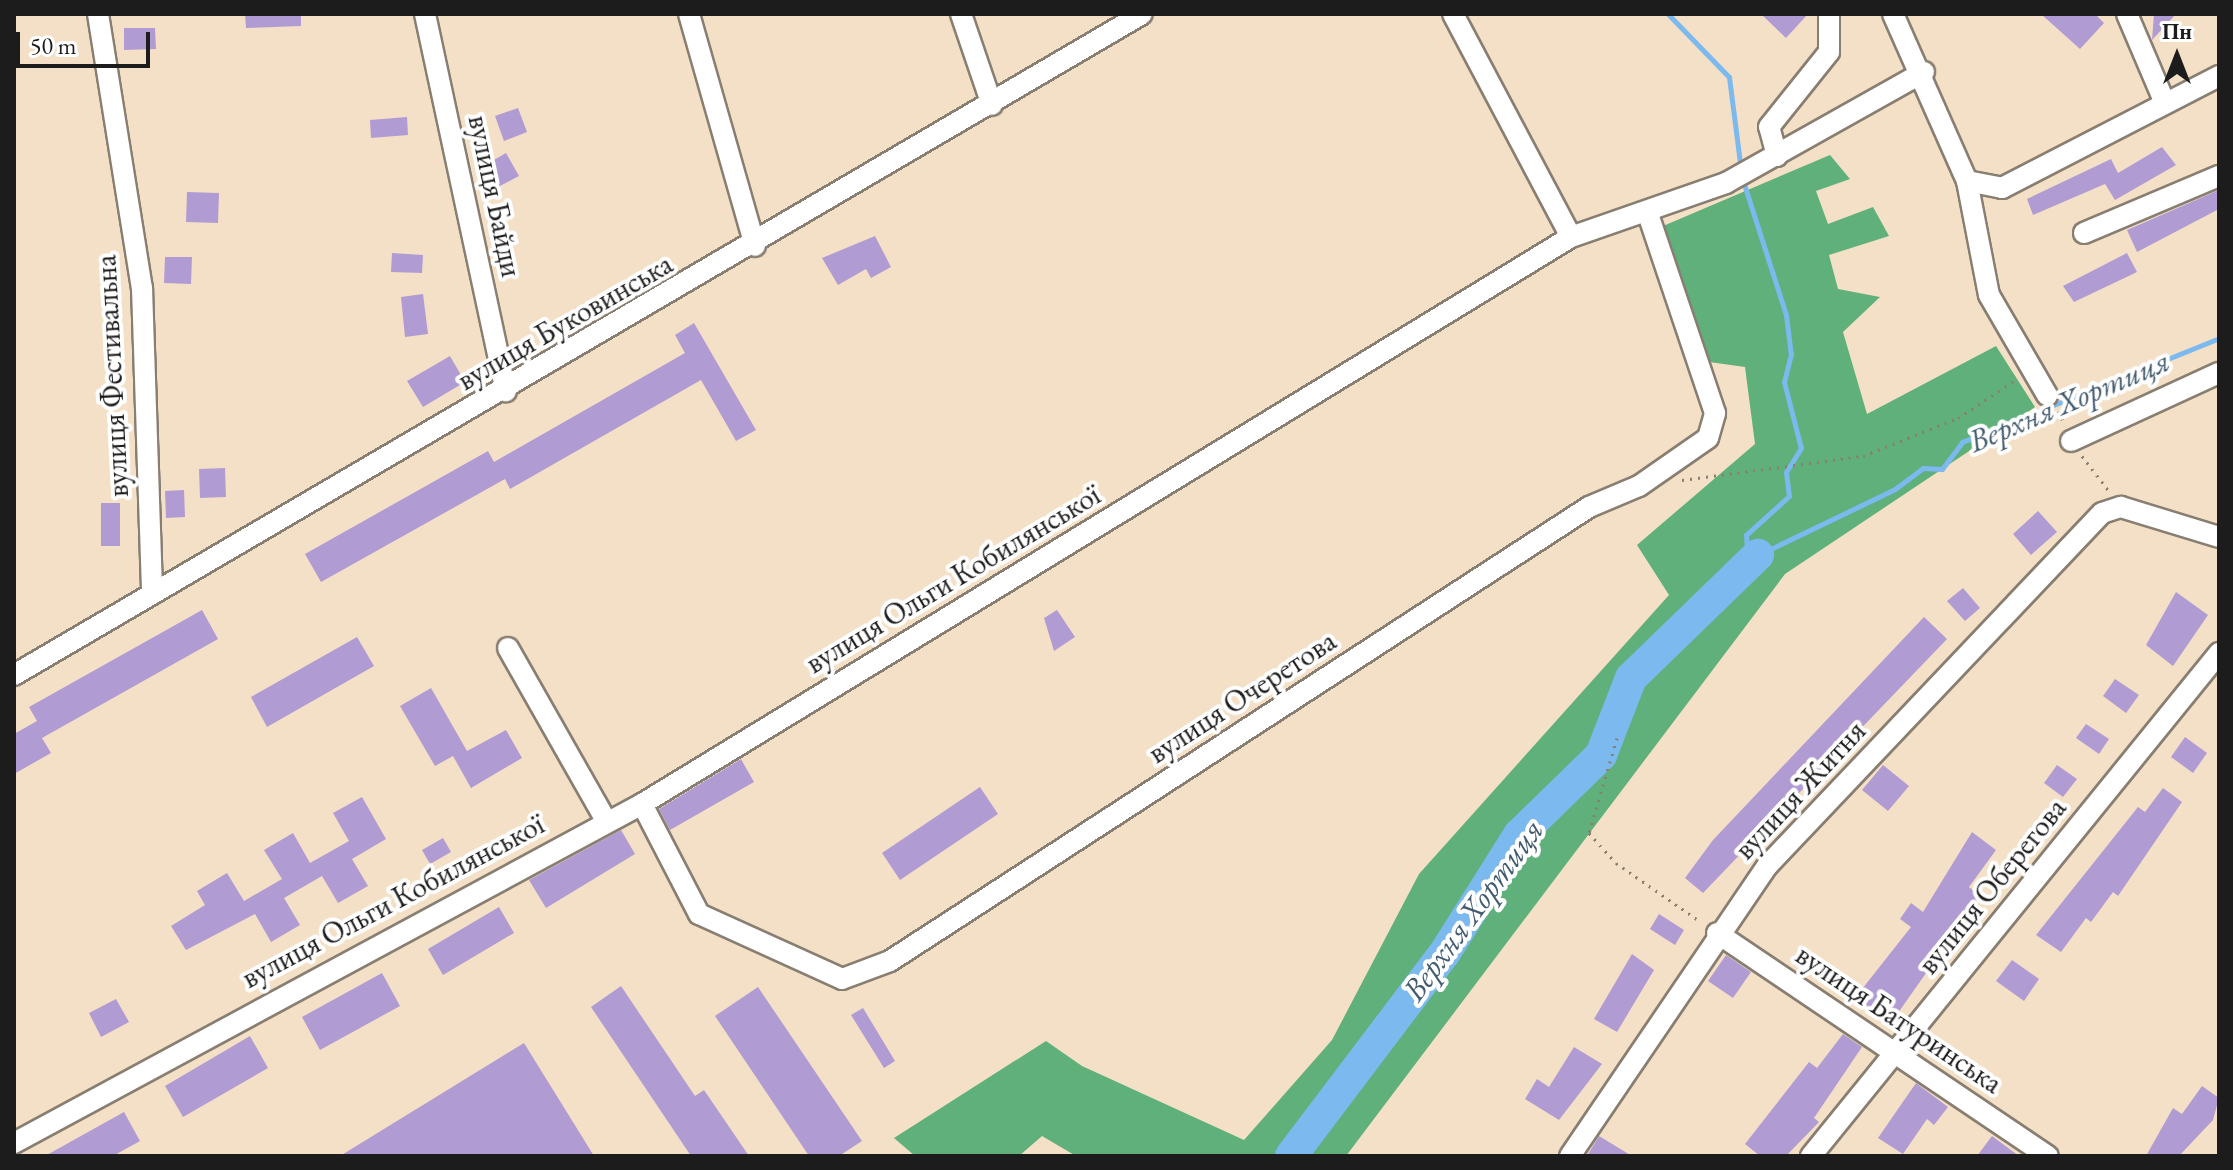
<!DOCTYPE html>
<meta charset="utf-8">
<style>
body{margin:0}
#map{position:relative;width:2233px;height:1170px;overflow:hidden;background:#f3e0c6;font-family:"EB Garamond",serif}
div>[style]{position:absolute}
.forest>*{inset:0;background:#60b07b}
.stream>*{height:5px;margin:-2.5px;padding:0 2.5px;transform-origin:2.5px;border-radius:2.5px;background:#7bb9ee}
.river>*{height:32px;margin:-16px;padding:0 16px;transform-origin:16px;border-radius:16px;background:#7bb9ee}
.building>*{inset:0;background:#b09cd3}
.path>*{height:3px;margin-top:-1.5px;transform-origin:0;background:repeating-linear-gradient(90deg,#887e71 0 2px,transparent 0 8px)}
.roads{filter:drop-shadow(2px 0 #887e71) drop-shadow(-2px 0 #887e71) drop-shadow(0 2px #887e71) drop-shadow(0 -2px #887e71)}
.minor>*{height:20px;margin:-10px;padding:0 10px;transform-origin:10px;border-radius:10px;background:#fff}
span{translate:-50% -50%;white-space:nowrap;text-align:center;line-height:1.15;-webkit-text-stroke:8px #fff;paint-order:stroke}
.street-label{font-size:30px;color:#1c1c1c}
.water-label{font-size:32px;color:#425b70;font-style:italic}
.frame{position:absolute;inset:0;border:16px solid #1c1c1c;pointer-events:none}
.north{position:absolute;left:2137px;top:16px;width:80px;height:80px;-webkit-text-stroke:6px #fff;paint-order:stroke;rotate:0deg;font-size:22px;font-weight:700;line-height:32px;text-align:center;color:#1c1c1c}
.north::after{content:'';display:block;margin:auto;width:28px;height:36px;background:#1c1c1c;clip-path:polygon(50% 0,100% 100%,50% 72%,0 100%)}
.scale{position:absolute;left:16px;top:32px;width:134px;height:36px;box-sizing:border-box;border:4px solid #1c1c1c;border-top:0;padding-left:10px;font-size:24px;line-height:28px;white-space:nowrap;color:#1c1c1c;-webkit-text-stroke:6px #fff;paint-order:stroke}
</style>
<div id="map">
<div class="forest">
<div style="clip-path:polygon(1830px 155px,1850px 179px,1816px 191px,1828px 224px,1873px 207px,1889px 236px,1829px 255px,1838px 289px,1880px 297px,1843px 332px,1867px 414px,1996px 346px,2035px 407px,1785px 574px,1346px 1156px,1076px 1156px,1042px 1136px,1019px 1156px,915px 1156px,894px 1138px,1046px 1041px,1082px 1066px,1244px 1140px,1332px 1040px,1419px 874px,1669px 595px,1637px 545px,1755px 444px,1745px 367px,1702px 361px,1656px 229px)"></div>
</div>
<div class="stream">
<div style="left:1668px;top:14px;width:88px;rotate:45.9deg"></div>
<div style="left:1729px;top:77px;width:95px;rotate:82.7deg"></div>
<div style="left:1743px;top:181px;width:141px;rotate:72.2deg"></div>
<div style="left:1786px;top:315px;width:39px;rotate:83deg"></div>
<div style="left:1791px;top:354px;width:29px;rotate:104deg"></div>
<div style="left:1784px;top:382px;width:68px;rotate:75.6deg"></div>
<div style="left:1801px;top:448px;width:28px;rotate:122deg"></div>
<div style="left:1786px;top:472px;width:24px;rotate:83deg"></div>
<div style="left:1789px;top:496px;width:58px;rotate:137.8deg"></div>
<div style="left:1746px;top:535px;width:29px;rotate:86deg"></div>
<div style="left:1758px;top:555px;width:152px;rotate:-25.7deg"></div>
<div style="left:1895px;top:489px;width:35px;rotate:-37deg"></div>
<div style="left:1923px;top:468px;width:19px;rotate:3deg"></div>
<div style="left:1942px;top:469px;width:34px;rotate:-53deg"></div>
<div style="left:1962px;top:442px;width:277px;rotate:-22deg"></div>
</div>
<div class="river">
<div style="left:1291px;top:1156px;width:253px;rotate:-52.9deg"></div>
<div style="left:1444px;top:954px;width:141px;rotate:-57.8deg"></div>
<div style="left:1519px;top:835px;width:115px;rotate:-44.3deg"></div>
<div style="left:1601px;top:755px;width:83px;rotate:-68.7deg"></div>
<div style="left:1631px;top:678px;width:177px;rotate:-44.1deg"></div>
</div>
<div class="building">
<div style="clip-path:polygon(245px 14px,301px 14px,301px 26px,246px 28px)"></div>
<div style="clip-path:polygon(1761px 14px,1808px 14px,1786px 38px)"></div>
<div style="clip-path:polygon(2041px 14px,2095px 14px,2104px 23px,2080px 49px)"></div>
<div style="clip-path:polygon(2154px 14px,2176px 14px,2152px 40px)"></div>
<div style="clip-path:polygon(124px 28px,155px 28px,156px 49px,124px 50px)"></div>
<div style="clip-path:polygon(518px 108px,527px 132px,504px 141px,495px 116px)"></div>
<div style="clip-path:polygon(407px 117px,408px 135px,371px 138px,370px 120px)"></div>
<div style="clip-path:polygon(2162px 147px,2176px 165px,2115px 200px,2105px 184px,2033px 215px,2027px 199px,2111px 159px,2118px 173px)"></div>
<div style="clip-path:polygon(506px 153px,519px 176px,498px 187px,485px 165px)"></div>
<div style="clip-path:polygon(2219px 190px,2219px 209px,2137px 252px,2127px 230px)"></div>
<div style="clip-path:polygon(187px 192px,219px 193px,218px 223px,186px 222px)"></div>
<div style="clip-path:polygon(875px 236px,891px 267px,871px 278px,866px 269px,838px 285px,822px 258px)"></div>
<div style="clip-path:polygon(392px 253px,423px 255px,422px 273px,391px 272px)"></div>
<div style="clip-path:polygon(2127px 253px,2137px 272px,2074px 302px,2063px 286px)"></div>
<div style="clip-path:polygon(165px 257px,192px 257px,191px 284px,164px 283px)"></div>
<div style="clip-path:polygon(423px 294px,428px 334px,405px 337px,401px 297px)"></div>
<div style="clip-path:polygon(694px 323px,756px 430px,736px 441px,701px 380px,510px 489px,505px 479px,321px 582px,305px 554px,488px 451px,494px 462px,685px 353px,675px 335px)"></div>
<div style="clip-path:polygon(450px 356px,465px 382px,423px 407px,407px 381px)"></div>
<div style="clip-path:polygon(225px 468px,226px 497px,200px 498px,199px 469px)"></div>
<div style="clip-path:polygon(184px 490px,185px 517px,166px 518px,165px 491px)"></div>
<div style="clip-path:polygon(101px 503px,120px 503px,120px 546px,101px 546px)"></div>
<div style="clip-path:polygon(2038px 511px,2057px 532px,2031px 555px,2013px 534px)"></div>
<div style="clip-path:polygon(1963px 588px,1980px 608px,1965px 621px,1947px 601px)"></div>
<div style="clip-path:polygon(2176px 592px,2208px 615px,2173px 666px,2146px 645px)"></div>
<div style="clip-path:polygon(202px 610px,218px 639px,42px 738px,51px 753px,14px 774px,14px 734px,37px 721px,29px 707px)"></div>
<div style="clip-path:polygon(1057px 610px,1075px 637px,1054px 651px,1044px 618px)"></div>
<div style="clip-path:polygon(1924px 617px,1947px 639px,1703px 893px,1685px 878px,1713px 840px)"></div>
<div style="clip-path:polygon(357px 637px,374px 666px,267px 727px,251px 697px)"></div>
<div style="clip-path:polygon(2115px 679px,2139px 695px,2126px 713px,2103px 696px)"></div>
<div style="clip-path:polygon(431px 688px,467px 751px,506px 730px,522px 758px,471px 788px,453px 756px,435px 766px,400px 706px)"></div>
<div style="clip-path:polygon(2086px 724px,2109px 739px,2099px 754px,2076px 738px)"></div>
<div style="clip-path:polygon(2185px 737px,2207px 753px,2193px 773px,2171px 757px)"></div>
<div style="clip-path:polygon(741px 759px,754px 782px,670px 830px,659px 809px)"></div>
<div style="clip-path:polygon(1883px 765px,1909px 786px,1888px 811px,1862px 790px)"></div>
<div style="clip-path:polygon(2057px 765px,2077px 779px,2063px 797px,2044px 783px)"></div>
<div style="clip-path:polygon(980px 787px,998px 814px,900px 880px,882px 853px)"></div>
<div style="clip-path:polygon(2163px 788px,2182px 802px,2118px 896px,2113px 892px,2091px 922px,2086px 918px,2061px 952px,2036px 935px,2138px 807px,2145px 812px)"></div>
<div style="clip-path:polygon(362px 797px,386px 839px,352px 859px,368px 886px,338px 903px,322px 876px,284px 898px,300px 925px,271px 942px,255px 914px,186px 950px,171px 926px,205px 905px,197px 891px,227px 873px,244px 901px,282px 879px,264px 850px,293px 833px,310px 863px,349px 841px,333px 813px)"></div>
<div style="clip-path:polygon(621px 830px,635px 854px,546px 908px,529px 880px)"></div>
<div style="clip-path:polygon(1972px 832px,1996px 850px,1969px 887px,1980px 896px,1891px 1023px,1855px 998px,1911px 927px,1900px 919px,1911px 903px,1923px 912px)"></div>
<div style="clip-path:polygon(443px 838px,451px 852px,430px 864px,422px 850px)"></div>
<div style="clip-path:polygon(499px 907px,514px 933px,443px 975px,428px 949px)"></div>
<div style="clip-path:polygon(1659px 914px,1684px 930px,1675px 945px,1650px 929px)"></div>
<div style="clip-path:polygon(1632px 954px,1654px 970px,1617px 1032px,1594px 1019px)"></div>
<div style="clip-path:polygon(1726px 955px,1751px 972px,1733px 998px,1708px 981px)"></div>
<div style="clip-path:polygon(2012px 960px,2039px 979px,2024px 1001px,1996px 981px)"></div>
<div style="clip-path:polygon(382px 973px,400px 1006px,320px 1050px,302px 1017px)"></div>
<div style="clip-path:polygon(621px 986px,695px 1096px,704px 1090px,749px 1156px,691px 1156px,591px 1007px)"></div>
<div style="clip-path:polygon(758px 987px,862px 1141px,839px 1156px,809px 1156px,715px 1016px)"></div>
<div style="clip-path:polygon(116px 999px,129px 1022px,101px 1037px,89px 1013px)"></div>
<div style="clip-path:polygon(863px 1008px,895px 1061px,884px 1068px,851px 1015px)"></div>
<div style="clip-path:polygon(1843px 1034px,1862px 1047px,1814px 1118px,1819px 1122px,1786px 1156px,1760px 1156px,1745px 1144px,1809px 1062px,1817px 1068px)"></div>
<div style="clip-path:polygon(250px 1036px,268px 1068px,183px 1117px,165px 1086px)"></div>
<div style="clip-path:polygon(524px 1043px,594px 1156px,340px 1156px)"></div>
<div style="clip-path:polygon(1574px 1047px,1602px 1064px,1559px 1120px,1525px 1099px,1537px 1079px,1549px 1087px)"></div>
<div style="clip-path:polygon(1916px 1083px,1948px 1107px,1934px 1125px,1927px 1119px,1903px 1154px,1878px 1138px)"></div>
<div style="clip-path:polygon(2202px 1086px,2219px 1098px,2213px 1120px,2179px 1156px,2146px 1156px,2173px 1108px,2182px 1114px)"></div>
<div style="clip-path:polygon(124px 1112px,140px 1141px,113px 1156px,45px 1156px)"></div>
<div style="clip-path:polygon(1599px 1136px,1632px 1156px,1587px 1156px)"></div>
<div style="clip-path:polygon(1992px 1136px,2019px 1156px,1977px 1156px)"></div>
</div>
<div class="path">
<div style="left:2058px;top:411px;width:16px;rotate:63deg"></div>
<div style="left:2082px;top:456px;width:44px;rotate:52.4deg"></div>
<div style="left:1682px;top:480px;width:183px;rotate:-7.6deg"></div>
<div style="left:1863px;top:456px;width:102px;rotate:-21.8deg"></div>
<div style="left:1958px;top:418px;width:71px;rotate:-33.5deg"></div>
<div style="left:1617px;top:738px;width:99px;rotate:106.4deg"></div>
<div style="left:1589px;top:833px;width:40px;rotate:48deg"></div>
<div style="left:1616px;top:863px;width:103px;rotate:34.8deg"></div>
</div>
<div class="roads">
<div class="minor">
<div style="left:98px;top:14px;width:278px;rotate:80.9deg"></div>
<div style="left:142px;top:288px;width:306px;rotate:88.1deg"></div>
<div style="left:425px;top:14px;width:386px;rotate:77.9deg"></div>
<div style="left:689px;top:14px;width:241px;rotate:74.1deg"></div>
<div style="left:961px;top:14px;width:96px;rotate:71.2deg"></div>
<div style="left:1453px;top:14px;width:252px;rotate:62.1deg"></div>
<div style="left:1893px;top:14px;width:183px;rotate:66.1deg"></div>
<div style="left:1967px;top:181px;width:116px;rotate:79.1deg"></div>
<div style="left:1989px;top:295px;width:116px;rotate:59.9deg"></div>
<div style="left:2127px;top:14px;width:97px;rotate:66.9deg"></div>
<div style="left:1777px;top:156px;width:30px;rotate:-105deg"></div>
<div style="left:1769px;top:127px;width:96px;rotate:-51.3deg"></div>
<div style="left:1829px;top:52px;width:38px;rotate:-90deg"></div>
<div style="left:1967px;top:181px;width:36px;rotate:11deg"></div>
<div style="left:2002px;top:188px;width:244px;rotate:-27.3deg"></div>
<div style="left:2084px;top:233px;width:147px;rotate:-22.9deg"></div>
<div style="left:2071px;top:441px;width:163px;rotate:-24.7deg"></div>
<div style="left:508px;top:648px;width:200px;rotate:60.4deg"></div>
<div style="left:14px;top:675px;width:1307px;rotate:-30.37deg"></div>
<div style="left:642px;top:804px;width:124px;rotate:62.6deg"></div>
<div style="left:699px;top:914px;width:157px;rotate:24.4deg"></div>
<div style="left:842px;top:979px;width:51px;rotate:-20.6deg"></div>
<div style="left:890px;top:961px;width:833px;rotate:-33deg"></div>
<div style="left:1589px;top:507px;width:54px;rotate:-22.8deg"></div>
<div style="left:1639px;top:486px;width:84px;rotate:-34.8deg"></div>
<div style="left:1708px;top:438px;width:26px;rotate:-74deg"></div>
<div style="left:1715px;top:413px;width:210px;rotate:-108.6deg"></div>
<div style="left:1717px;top:933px;width:399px;rotate:34deg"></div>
<div style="left:14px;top:1143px;width:714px;rotate:-28.36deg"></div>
<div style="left:642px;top:804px;width:1088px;rotate:-31.4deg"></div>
<div style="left:1571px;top:237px;width:164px;rotate:-19.2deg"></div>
<div style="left:1726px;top:183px;width:227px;rotate:-29.3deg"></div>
<div style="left:1570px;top:1156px;width:352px;rotate:-55.8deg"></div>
<div style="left:1768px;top:865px;width:485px;rotate:-46.5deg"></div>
<div style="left:2102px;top:513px;width:20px;rotate:-18deg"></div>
<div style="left:2121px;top:507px;width:102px;rotate:17deg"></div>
<div style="left:1811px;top:1156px;width:648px;rotate:-50.95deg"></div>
</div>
</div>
<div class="street-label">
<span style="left:495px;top:196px;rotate:78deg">вулиця Байди</span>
<span style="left:565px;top:322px;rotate:-30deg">вулиця Буковинська</span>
<span style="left:112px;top:376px;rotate:-93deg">вулиця Фестивальна</span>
<span style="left:953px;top:579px;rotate:-31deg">вулиця Ольги Кобилянської</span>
<span style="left:1242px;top:697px;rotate:-33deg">вулиця Очеретова</span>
<span style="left:1800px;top:790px;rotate:-47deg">вулиця Житня</span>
<span style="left:1992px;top:886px;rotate:-51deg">вулиця Оберегова</span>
<span style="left:393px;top:901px;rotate:-28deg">вулиця Ольги Кобилянської</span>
<span style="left:1899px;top:1019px;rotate:34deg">вулиця Батуринська</span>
</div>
<div class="water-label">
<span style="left:2069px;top:401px;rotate:-23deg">Верхня Хортиця</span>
<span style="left:1473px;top:910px;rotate:-54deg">Верхня Хортиця</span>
</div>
<div class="frame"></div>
<div class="north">Пн</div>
<div class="scale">50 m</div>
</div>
